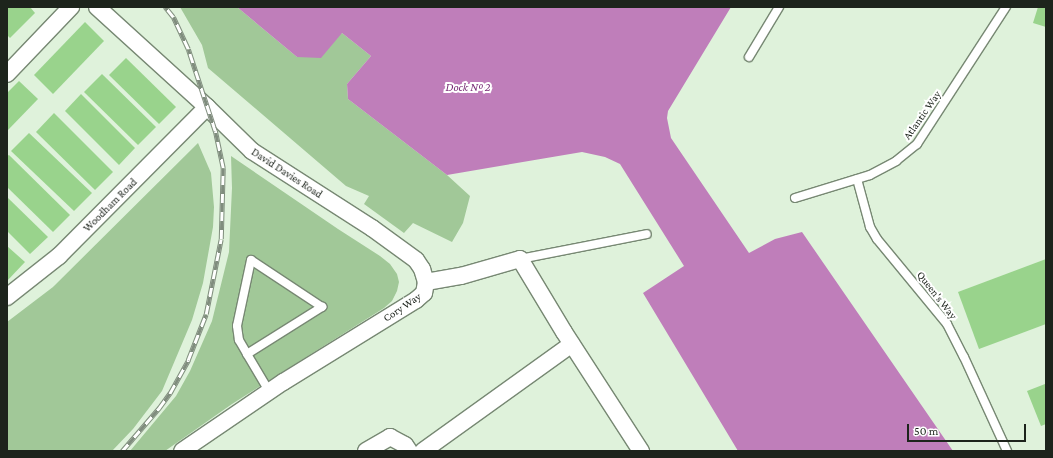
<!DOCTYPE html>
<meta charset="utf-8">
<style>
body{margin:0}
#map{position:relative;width:1053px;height:458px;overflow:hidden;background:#dff2db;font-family:"Crimson Pro",serif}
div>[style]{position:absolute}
.green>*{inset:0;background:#a1c898}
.water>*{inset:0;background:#bf7eba}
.building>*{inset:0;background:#99d38c}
.roads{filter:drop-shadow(1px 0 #778873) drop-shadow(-1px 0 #778873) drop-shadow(0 1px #778873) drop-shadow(0 -1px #778873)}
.service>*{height:8px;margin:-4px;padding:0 4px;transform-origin:4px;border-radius:4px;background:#fff}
.minor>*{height:16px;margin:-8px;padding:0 8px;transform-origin:8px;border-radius:8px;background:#fff}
.rail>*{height:4.5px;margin-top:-2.25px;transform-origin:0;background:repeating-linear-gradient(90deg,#fff 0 9px,#808d7e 0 18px);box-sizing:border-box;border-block:1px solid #808d7e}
span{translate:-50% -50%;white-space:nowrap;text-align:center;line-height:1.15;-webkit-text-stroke:4px #fff;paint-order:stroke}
.street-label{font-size:11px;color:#1d241c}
.water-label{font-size:12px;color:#782a75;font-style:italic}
.frame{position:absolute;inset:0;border:8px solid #1d241c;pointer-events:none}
.scale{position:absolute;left:907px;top:424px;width:119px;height:18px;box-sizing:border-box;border:2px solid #1d241c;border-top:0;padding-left:5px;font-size:12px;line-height:14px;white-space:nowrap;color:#1d241c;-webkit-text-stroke:3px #fff;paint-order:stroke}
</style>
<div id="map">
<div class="green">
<div style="clip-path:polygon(180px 7px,237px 7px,297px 57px,342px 33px,371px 56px,347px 84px,348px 99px,447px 175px,470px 196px,463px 223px,452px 242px,413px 223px,404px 233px,364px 204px,369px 196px,346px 186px,208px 68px,202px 45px)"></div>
<div style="clip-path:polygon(198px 143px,211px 173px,214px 207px,213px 227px,203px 283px,192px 320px,162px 391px,133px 429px,112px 451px,7px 451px,7px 322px,53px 287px)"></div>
<div style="clip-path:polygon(231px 156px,338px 229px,380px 256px,390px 264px,397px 274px,399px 282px,397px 291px,392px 301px,384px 308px,232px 404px,165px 451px,130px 451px,176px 396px,190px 371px,212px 321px,229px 252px,232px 188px)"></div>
</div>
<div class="water">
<div style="clip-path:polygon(237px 7px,731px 7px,668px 111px,667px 118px,671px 138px,749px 253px,775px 239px,802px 232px,953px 451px,738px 451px,643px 293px,684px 266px,620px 164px,605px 157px,582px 152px,447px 175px,348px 99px,347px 84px,371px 56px,342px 33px,321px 58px,297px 57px)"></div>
</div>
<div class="building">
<div style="clip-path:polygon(7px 7px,30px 7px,35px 13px,10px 38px,7px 35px)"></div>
<div style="clip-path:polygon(1038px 7px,1046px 7px,1046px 27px,1033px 23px)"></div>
<div style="clip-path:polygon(85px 22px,104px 41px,53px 94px,34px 75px)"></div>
<div style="clip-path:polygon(126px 58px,176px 107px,159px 124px,109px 75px)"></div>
<div style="clip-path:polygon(102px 74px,156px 127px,138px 145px,84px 92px)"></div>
<div style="clip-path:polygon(19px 81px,38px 99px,7px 131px,7px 93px)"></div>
<div style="clip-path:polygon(81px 94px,135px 148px,119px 165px,65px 111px)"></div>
<div style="clip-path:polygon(54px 113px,113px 172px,95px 190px,36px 132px)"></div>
<div style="clip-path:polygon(29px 133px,92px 193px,74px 211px,11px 151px)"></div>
<div style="clip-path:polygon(9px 155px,70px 215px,53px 232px,7px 187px,7px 156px)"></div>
<div style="clip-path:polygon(7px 197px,48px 237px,30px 254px,7px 231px)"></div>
<div style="clip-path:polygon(7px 246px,25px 262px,7px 281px)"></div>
<div style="clip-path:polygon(1046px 259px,1046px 324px,979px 349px,958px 292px)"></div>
<div style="clip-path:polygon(1045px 384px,1046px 424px,1041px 426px,1027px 391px)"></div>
</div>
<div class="roads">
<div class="service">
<div style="left:749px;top:57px;width:58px;rotate:-59deg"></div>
<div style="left:857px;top:179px;width:50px;rotate:74.8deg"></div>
<div style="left:870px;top:227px;width:14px;rotate:60deg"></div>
<div style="left:877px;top:239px;width:110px;rotate:50.5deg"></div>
<div style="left:947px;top:324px;width:37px;rotate:63deg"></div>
<div style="left:964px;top:357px;width:103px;rotate:65.4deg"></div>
<div style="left:795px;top:198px;width:78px;rotate:-17deg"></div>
<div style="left:870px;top:175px;width:30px;rotate:-28deg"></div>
<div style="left:896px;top:161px;width:27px;rotate:-39deg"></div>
<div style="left:917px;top:144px;width:163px;rotate:-57deg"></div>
<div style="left:520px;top:259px;width:129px;rotate:-11.1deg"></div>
<div style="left:247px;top:354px;width:89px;rotate:-32.1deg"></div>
<div style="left:322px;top:307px;width:85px;rotate:-146.5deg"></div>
<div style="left:251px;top:260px;width:67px;rotate:102deg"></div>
<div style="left:237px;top:326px;width:14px;rotate:82deg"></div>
<div style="left:239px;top:340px;width:16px;rotate:60deg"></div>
<div style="left:247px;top:354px;width:43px;rotate:59.3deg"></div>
</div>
<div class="minor">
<div style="left:97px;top:7px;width:149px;rotate:42.3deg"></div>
<div style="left:207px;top:107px;width:63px;rotate:44.4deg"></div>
<div style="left:252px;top:151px;width:143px;rotate:32.7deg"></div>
<div style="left:372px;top:228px;width:54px;rotate:36deg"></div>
<div style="left:416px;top:260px;width:11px;rotate:56deg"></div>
<div style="left:422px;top:269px;width:14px;rotate:73deg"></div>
<div style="left:426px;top:282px;width:11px;rotate:100deg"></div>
<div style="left:424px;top:293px;width:11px;rotate:139deg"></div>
<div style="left:416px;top:300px;width:156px;rotate:148.3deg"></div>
<div style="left:283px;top:382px;width:122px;rotate:145.7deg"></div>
<div style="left:7px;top:74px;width:93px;rotate:-46.3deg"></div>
<div style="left:426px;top:282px;width:36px;rotate:-10deg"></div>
<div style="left:461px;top:276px;width:61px;rotate:-16.1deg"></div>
<div style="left:520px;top:259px;width:85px;rotate:58.9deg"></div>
<div style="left:564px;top:332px;width:142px;rotate:57.1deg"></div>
<div style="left:7px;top:297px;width:66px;rotate:-38.3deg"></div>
<div style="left:59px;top:256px;width:210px;rotate:-45.2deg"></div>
<div style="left:366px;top:451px;width:28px;rotate:-30deg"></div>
<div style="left:390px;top:437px;width:17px;rotate:28deg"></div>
<div style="left:405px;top:445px;width:7px;rotate:56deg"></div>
<div style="left:423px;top:451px;width:183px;rotate:-35.7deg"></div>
</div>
</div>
<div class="rail">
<div style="left:122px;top:451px;width:57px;rotate:-49.3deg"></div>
<div style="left:159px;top:408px;width:19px;rotate:-54deg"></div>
<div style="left:170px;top:393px;width:38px;rotate:-61deg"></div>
<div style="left:188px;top:360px;width:49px;rotate:-68.6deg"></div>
<div style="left:206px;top:314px;width:76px;rotate:-78.7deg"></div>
<div style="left:221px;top:239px;width:71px;rotate:-88.4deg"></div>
<div style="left:223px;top:168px;width:38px;rotate:-102deg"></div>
<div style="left:215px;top:131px;width:86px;rotate:-108.2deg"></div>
<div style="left:188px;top:49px;width:35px;rotate:-115deg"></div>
<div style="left:173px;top:17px;width:13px;rotate:-129deg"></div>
</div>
<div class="street-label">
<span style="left:922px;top:115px;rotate:-55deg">Atlantic Way</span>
<span style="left:287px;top:173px;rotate:33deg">David Davies Road</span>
<span style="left:110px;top:205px;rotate:-45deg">Woodham Road</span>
<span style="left:937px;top:295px;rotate:52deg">Queen's Way</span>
<span style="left:402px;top:307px;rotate:-34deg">Cory Way</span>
</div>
<div class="water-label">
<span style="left:468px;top:88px">Dock Nº 2</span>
</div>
<div class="frame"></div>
<div class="scale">50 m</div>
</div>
